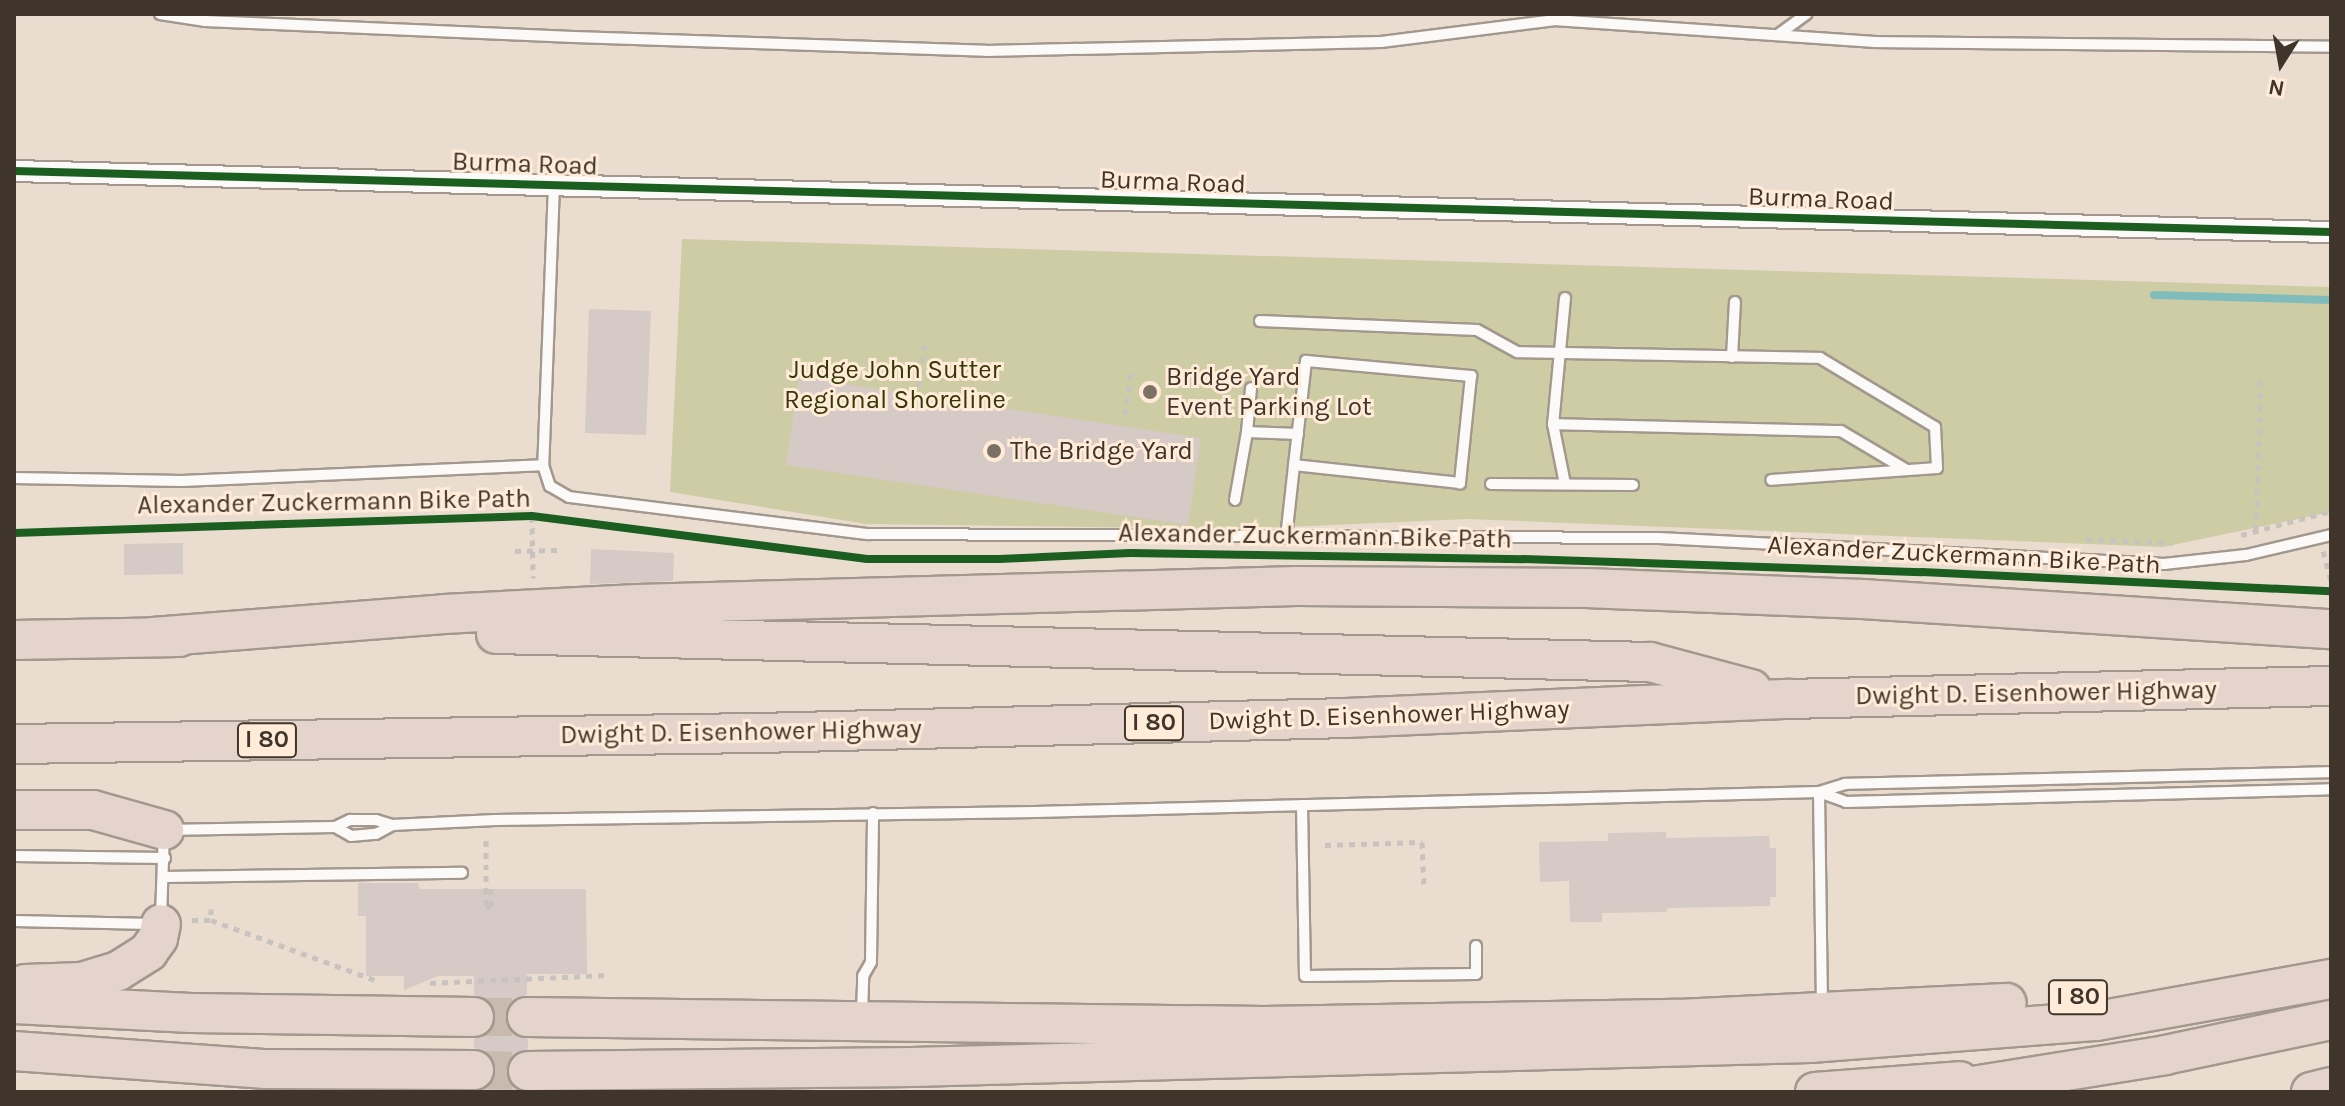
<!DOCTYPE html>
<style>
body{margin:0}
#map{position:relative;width:2345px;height:1106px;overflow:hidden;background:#eaddcf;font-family:Karla,sans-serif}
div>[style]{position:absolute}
.green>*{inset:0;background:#cecca5}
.stream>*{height:8px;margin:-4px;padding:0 4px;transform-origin:4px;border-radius:4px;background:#80bcbb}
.building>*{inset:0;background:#d5cac5}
.highway-tunnel>*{height:38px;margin-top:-19px;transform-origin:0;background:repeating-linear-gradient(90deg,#c8bbae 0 38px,transparent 0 57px)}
.path>*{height:5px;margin-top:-2.5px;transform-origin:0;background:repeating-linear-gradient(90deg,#c9c3bf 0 6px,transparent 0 12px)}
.roads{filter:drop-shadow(2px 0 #a2988e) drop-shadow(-2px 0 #a2988e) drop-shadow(0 2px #a2988e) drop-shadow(0 -2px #a2988e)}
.lane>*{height:10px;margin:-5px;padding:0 5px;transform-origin:5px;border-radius:5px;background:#fcfaf8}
.street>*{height:20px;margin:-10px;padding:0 10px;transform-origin:10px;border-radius:10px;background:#fcfaf8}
.highway>*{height:38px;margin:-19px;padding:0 19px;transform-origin:19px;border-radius:19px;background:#e5d4cb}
.cycleway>*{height:8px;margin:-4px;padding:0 4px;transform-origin:4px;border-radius:4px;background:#1b5e20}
.dots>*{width:22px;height:22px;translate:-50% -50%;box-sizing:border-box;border:4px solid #ffebd7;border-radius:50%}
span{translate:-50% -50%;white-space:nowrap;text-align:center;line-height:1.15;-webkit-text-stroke:6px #ffebd7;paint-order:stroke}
.shield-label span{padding:2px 6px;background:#ffebd7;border:2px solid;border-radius:6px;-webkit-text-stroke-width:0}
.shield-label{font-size:24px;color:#3f352b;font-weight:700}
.street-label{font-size:26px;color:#3f352b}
.park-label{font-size:26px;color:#343804}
.poi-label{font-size:26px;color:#3f352b}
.left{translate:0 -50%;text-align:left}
.frame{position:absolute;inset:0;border:16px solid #3f352b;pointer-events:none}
.north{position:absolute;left:2241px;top:24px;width:80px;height:80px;-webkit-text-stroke:6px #ffebd7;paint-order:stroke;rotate:191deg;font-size:22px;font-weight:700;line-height:32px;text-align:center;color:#3f352b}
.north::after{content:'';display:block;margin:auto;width:28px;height:36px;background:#3f352b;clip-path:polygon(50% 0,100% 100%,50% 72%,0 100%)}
</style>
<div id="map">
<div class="green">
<div style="clip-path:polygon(682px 239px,2331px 287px,2331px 512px,2163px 547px,1468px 519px,1240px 529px,866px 524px,670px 492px)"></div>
</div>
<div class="stream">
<div style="left:2154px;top:295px;width:177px;rotate:1.6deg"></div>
</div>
<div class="building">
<div style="clip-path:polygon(589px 309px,651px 311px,646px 435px,585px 433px)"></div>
<div style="clip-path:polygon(799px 377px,1201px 438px,1188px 525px,786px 465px)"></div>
<div style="clip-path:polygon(183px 543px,183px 574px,124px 575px,124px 544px)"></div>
<div style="clip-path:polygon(591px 549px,674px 553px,673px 581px,590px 584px)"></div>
<div style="clip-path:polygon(1666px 832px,1666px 838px,1769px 836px,1770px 848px,1776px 848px,1776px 897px,1770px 897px,1770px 906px,1667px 908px,1667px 912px,1602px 913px,1602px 922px,1570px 922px,1569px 881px,1540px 882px,1539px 842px,1608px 841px,1608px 833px)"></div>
<div style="clip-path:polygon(358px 883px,418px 883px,419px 889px,586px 889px,587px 974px,527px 974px,527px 995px,516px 998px,508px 1006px,508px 1027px,515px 1035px,528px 1039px,528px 1049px,509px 1060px,506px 1072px,510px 1083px,524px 1092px,474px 1092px,486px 1089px,493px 1080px,493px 1060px,486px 1051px,474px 1048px,474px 1039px,492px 1029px,496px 1017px,486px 999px,474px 995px,474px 976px,438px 976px,404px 990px,404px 976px,366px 976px,366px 916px,358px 916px)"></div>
</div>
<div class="highway-tunnel">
<div style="left:474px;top:1017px;width:53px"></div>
<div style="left:474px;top:1070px;width:54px;rotate:1.1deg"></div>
</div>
<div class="path">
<div style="left:918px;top:386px;width:43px;rotate:-80.5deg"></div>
<div style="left:1125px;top:415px;width:42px;rotate:-81.9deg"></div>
<div style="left:532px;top:516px;width:62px;rotate:89.1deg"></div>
<div style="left:2256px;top:530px;width:150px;rotate:-88.1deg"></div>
<div style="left:2241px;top:535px;width:93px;rotate:-14.9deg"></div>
<div style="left:2086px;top:539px;width:86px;rotate:2.7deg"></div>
<div style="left:515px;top:551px;width:43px;rotate:-1.3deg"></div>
<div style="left:2323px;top:551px;width:31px;rotate:75deg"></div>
<div style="left:486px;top:840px;width:67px;rotate:90deg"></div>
<div style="left:486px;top:907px;width:5px"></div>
<div style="left:491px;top:907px;width:18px;rotate:-90deg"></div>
<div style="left:1325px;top:845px;width:97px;rotate:-1.8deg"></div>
<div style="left:1422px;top:842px;width:46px;rotate:87.5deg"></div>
<div style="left:211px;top:909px;width:11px;rotate:90deg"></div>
<div style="left:211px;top:920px;width:180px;rotate:20.1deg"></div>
<div style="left:192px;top:920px;width:19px"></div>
<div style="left:430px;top:983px;width:178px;rotate:-2.6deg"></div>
</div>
<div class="roads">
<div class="lane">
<div style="left:160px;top:14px;width:46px;rotate:8.8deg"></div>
<div style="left:205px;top:21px;width:369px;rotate:2.5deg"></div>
<div style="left:574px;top:37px;width:412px;rotate:1.9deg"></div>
<div style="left:986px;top:51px;width:395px;rotate:-1.3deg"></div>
<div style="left:1381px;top:42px;width:174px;rotate:-7.2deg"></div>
<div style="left:1554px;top:20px;width:322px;rotate:3.9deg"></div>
<div style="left:1875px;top:42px;width:456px;rotate:0.6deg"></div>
<div style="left:1779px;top:34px;width:34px;rotate:-36deg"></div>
<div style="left:554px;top:185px;width:280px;rotate:92.2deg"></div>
<div style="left:543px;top:465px;width:22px;rotate:72deg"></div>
<div style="left:550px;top:486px;width:22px;rotate:30deg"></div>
<div style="left:569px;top:497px;width:301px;rotate:7.1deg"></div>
<div style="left:868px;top:534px;width:791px;rotate:0.29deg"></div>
<div style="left:1659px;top:538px;width:506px;rotate:2.95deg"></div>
<div style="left:2164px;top:564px;width:82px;rotate:-6.3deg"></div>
<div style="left:2246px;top:555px;width:87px;rotate:-13.2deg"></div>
<div style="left:1565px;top:298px;width:127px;rotate:95.4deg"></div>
<div style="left:1553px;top:424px;width:288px;rotate:1.4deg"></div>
<div style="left:1841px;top:431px;width:74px;rotate:30.7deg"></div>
<div style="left:1260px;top:321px;width:217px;rotate:2.4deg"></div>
<div style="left:1477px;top:330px;width:46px;rotate:28.8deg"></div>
<div style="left:1517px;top:352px;width:303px;rotate:1.1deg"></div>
<div style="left:1820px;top:358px;width:134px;rotate:31deg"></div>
<div style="left:1935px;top:427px;width:41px;rotate:87.2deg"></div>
<div style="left:1937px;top:468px;width:166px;rotate:175.9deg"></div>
<div style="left:1732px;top:357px;width:55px;rotate:-86.9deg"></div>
<div style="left:1553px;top:424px;width:61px;rotate:78.7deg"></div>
<div style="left:1247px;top:432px;width:44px;rotate:-84.8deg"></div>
<div style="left:14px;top:478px;width:168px;rotate:1deg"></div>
<div style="left:182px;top:481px;width:361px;rotate:-2.5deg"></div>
<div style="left:1491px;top:484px;width:142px;rotate:0.4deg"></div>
<div style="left:1235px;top:500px;width:69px;rotate:-80deg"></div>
<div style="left:1247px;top:432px;width:51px;rotate:2.2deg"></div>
<div style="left:1286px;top:538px;width:73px;rotate:-83.7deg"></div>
<div style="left:1294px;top:465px;width:105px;rotate:-83.4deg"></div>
<div style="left:1306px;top:361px;width:166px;rotate:5.2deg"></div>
<div style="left:1471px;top:376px;width:108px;rotate:95.9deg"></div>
<div style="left:1460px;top:483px;width:167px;rotate:-173.8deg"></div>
<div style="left:1819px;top:792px;width:29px;rotate:20deg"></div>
<div style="left:1846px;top:802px;width:485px;rotate:-1.5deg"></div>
<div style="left:1819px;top:792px;width:214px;rotate:89.2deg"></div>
<div style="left:1302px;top:805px;width:171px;rotate:89deg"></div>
<div style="left:1305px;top:976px;width:171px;rotate:-0.7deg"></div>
<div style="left:1476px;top:974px;width:28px;rotate:-90deg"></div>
<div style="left:335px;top:827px;width:18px;rotate:29deg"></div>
<div style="left:351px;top:836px;width:25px;rotate:-5deg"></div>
<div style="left:376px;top:834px;width:18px;rotate:-29deg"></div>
<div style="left:14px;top:856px;width:151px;rotate:0.8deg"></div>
<div style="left:164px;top:877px;width:298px;rotate:-0.8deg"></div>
<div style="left:161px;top:917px;width:87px;rotate:-88deg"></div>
<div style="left:164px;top:830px;width:171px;rotate:-1deg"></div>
<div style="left:335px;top:827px;width:17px;rotate:-25deg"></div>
<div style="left:350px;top:820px;width:26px"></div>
<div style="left:376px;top:820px;width:17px;rotate:17deg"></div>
<div style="left:392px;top:825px;width:103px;rotate:-2.8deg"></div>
<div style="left:495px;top:820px;width:540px;rotate:-0.85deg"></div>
<div style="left:1035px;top:812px;width:784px;rotate:-1.46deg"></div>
<div style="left:1819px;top:792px;width:27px;rotate:-17deg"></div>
<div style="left:1845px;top:784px;width:486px;rotate:-1.4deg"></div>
<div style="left:14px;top:921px;width:138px;rotate:1.2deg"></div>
<div style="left:862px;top:1013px;width:37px;rotate:-88deg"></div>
<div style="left:863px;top:976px;width:16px;rotate:-60deg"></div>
<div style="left:871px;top:962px;width:149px;rotate:-89.2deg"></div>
</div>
<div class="street">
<div style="left:14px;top:171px;width:2318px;rotate:1.51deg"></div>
</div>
<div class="highway">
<div style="left:496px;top:634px;width:1154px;rotate:1.39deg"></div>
<div style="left:1650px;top:662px;width:105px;rotate:15deg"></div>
<div style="left:153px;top:637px;width:292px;rotate:-4.5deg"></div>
<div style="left:444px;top:614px;width:193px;rotate:-3deg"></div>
<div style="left:637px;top:604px;width:660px;rotate:-1.56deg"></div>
<div style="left:1297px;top:586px;width:289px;rotate:0.4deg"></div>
<div style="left:1586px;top:588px;width:276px;rotate:2.3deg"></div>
<div style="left:1862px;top:599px;width:470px;rotate:3.7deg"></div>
<div style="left:14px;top:640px;width:165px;rotate:-1deg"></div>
<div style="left:14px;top:744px;width:745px;rotate:-0.85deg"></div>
<div style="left:759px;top:733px;width:588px;rotate:-1.46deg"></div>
<div style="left:1347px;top:718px;width:441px;rotate:-2.5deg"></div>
<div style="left:1788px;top:699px;width:543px;rotate:-1.37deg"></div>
<div style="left:14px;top:810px;width:79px"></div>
<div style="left:93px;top:810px;width:74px;rotate:15.7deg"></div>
<div style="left:25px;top:984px;width:57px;rotate:-2deg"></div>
<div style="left:82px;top:982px;width:38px;rotate:-17deg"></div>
<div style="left:118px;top:971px;width:36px;rotate:-32deg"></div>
<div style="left:148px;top:952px;width:17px;rotate:-54deg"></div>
<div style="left:158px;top:938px;width:14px;rotate:-78deg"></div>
<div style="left:14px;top:1004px;width:177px;rotate:2.9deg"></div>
<div style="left:191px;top:1013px;width:283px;rotate:0.8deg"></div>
<div style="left:527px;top:1017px;width:737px;rotate:0.7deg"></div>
<div style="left:1264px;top:1026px;width:413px;rotate:-1deg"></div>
<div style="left:1677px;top:1019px;width:330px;rotate:-2.8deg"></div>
<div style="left:14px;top:1051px;width:253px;rotate:4.1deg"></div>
<div style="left:266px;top:1069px;width:208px;rotate:0.3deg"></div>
<div style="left:528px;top:1071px;width:384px;rotate:-0.6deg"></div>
<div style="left:912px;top:1067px;width:898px;rotate:-1.53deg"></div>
<div style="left:1810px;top:1043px;width:288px;rotate:-4.4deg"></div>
<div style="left:2097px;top:1021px;width:238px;rotate:-10.2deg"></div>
<div style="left:1815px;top:1092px;width:145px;rotate:-4.3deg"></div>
<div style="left:1935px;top:1092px;width:233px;rotate:-9.1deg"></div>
<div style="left:2165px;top:1055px;width:170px;rotate:-11.9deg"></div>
<div style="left:2311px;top:1092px;width:21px;rotate:-14deg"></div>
</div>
</div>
<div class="cycleway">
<div style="left:14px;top:171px;width:2318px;rotate:1.51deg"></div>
<div style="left:14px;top:533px;width:518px;rotate:-1.88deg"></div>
<div style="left:532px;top:516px;width:338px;rotate:7.3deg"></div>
<div style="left:867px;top:559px;width:132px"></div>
<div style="left:999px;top:559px;width:131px;rotate:-2.6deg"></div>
<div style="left:1130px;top:553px;width:394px;rotate:0.9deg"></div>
<div style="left:1524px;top:559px;width:398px;rotate:1.9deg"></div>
<div style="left:1922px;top:572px;width:409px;rotate:2.7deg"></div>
</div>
<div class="dots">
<div style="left:1150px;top:392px;background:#7b7064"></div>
<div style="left:994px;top:451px;background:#7b7064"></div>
</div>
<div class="shield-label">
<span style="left:1154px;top:723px">I 80</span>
<span style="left:267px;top:740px">I 80</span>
<span style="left:2078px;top:997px">I 80</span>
</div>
<div class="street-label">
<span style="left:525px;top:164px;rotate:2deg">Burma Road</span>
<span style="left:1173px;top:182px;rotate:2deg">Burma Road</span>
<span style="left:1821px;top:199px;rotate:2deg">Burma Road</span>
<span style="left:334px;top:502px;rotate:-1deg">Alexander Zuckermann Bike Path</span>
<span style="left:1315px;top:536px;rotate:1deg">Alexander Zuckermann Bike Path</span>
<span style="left:1964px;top:555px;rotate:3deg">Alexander Zuckermann Bike Path</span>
<span style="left:2036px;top:693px;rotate:-1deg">Dwight D. Eisenhower Highway</span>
<span style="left:1389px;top:715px;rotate:-2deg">Dwight D. Eisenhower Highway</span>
<span style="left:741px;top:732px;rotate:-1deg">Dwight D. Eisenhower Highway</span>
</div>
<div class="park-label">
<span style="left:895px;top:385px">Judge John Sutter<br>Regional Shoreline</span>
</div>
<div class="poi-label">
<span class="left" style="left:1166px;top:392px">Bridge Yard<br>Event Parking Lot</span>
<span class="left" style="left:1010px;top:451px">The Bridge Yard</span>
</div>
<div class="frame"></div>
<div class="north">N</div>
</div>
